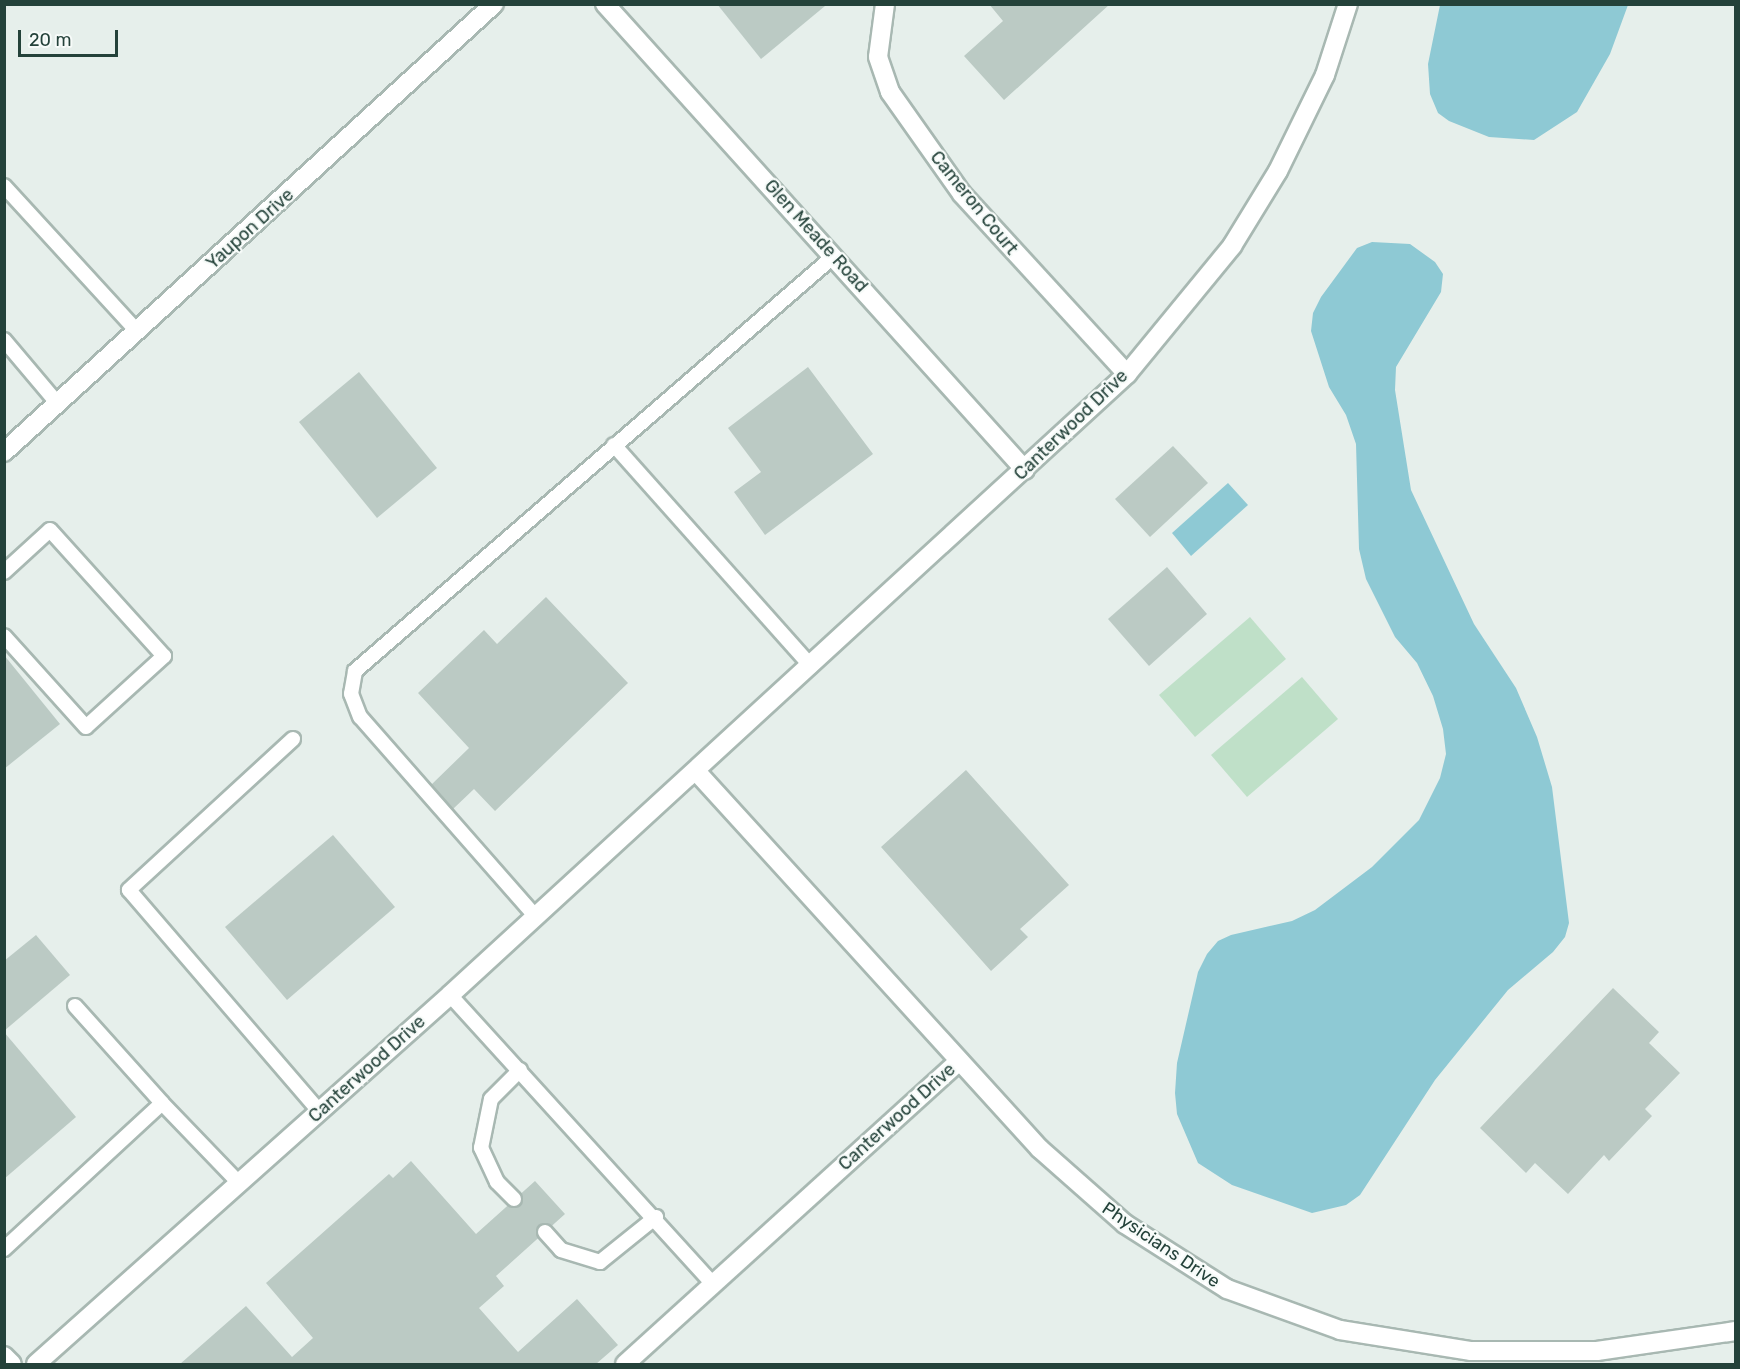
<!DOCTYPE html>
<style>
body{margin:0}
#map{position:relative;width:1740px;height:1369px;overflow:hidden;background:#e6efeb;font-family:Rubik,sans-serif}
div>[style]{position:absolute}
.green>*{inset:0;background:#bfe0c8}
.water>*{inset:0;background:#8ec9d4}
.building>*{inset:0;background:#bbcac4}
.roads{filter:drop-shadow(2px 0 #a8b8b2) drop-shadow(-2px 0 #a8b8b2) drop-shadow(0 2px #a8b8b2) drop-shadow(0 -2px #a8b8b2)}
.lane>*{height:14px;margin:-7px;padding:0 7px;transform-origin:7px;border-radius:7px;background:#fff}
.street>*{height:18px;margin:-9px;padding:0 9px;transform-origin:9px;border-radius:9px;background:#fff}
.secondary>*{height:18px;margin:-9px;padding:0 9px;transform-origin:9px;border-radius:9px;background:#fff}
span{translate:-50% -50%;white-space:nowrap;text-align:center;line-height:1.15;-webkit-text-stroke:4.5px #f7fbf9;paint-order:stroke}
.street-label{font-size:18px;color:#24423a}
.frame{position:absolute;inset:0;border:6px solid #24423a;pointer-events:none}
.scale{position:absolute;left:18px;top:30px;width:100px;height:27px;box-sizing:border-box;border:3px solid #24423a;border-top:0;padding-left:8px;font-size:18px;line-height:21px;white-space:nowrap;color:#24423a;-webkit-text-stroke:4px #f7fbf9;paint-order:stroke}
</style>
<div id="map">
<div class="green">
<div style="clip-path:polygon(1250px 617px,1286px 659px,1195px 737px,1159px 695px)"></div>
<div style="clip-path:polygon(1302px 677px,1338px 719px,1247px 797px,1211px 755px)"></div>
</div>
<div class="water">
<div style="clip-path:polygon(1440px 5px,1440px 4px,1628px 5px,1610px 54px,1577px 112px,1534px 140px,1489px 137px,1449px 121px,1438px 113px,1430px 94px,1428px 64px)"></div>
<div style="clip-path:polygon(1372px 242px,1410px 244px,1435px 262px,1443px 274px,1441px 292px,1396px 367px,1395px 390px,1411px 490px,1474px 624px,1516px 688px,1537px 737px,1552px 787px,1569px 923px,1565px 937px,1553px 952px,1508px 990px,1435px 1080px,1360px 1195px,1346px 1205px,1312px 1213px,1232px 1185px,1198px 1163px,1177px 1114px,1175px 1093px,1177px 1063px,1198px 972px,1207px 954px,1218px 941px,1231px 935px,1292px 921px,1315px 910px,1372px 867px,1419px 820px,1440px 778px,1446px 754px,1443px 729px,1433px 696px,1417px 663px,1395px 637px,1366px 579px,1359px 549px,1356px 444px,1346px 415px,1329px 387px,1311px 331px,1313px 313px,1321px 297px,1357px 248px)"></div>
<div style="clip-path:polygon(1228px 483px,1248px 505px,1191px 556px,1172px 533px)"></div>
</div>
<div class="building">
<div style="clip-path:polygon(717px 4px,824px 4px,825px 6px,761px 59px)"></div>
<div style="clip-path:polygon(989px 4px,1110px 4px,1004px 100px,964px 56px,1003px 21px)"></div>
<div style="clip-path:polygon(808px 367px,873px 454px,765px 535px,734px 492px,761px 472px,728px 428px)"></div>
<div style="clip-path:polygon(359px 372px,437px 468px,377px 518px,299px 422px)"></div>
<div style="clip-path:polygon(1173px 446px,1208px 483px,1150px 537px,1115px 499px)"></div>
<div style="clip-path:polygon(1167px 567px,1207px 614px,1149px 666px,1108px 619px)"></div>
<div style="clip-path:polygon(546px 597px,628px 683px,495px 811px,474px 789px,453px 809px,430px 786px,469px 748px,418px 693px,484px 630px,497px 644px)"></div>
<div style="clip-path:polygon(4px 655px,60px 724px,4px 769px)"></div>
<div style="clip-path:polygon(966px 770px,1069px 885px,1020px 929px,1028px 937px,991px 971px,881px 847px)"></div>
<div style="clip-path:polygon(333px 835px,395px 907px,287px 1000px,225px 927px)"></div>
<div style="clip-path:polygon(36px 935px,70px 975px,4px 1031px,4px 961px)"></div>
<div style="clip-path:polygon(1613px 988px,1659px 1032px,1649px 1043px,1680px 1073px,1645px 1109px,1652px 1116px,1609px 1161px,1604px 1155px,1568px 1194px,1535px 1163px,1526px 1173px,1480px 1128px)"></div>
<div style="clip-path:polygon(4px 1032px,76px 1117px,4px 1179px)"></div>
<div style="clip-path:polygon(411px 1161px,476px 1234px,535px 1181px,565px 1214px,496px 1276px,504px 1286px,479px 1308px,518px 1352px,577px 1299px,618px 1345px,596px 1364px,180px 1364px,246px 1306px,292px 1357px,313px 1338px,266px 1283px,389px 1174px,393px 1178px)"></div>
</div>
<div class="roads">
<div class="lane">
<div style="left:4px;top:186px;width:197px;rotate:47.5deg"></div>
<div style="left:4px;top:340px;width:84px;rotate:49.8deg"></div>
<div style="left:614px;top:445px;width:296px;rotate:48.3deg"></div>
<div style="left:4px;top:572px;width:62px;rotate:-42.4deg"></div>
<div style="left:50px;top:530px;width:170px;rotate:47.9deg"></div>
<div style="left:164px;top:656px;width:105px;rotate:137.7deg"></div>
<div style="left:86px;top:727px;width:122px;rotate:-132deg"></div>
<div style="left:293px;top:739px;width:223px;rotate:137.4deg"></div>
<div style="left:129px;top:890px;width:291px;rotate:49.3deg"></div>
<div style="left:536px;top:917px;width:266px;rotate:-131.3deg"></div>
<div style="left:360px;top:717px;width:25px;rotate:-111deg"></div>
<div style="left:351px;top:694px;width:23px;rotate:-80deg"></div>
<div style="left:355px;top:671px;width:634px;rotate:-40.91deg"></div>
<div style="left:450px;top:995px;width:392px;rotate:47.7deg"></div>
<div style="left:75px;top:1006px;width:130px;rotate:48.1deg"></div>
<div style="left:514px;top:1199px;width:24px;rotate:-135deg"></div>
<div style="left:497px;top:1182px;width:38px;rotate:-115deg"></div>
<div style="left:481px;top:1148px;width:50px;rotate:-78.5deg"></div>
<div style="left:491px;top:1099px;width:41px;rotate:-45deg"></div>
<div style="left:545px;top:1232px;width:24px;rotate:48deg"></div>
<div style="left:561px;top:1250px;width:41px;rotate:17.1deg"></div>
<div style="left:600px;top:1262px;width:72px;rotate:-38.8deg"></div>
<div style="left:4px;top:1249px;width:215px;rotate:-42.7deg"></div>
<div style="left:162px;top:1103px;width:111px;rotate:46.1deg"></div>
</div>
<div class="street">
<div style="left:605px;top:4px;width:627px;rotate:47.97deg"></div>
<div style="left:885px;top:4px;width:53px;rotate:97.5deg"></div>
<div style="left:878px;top:57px;width:37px;rotate:71deg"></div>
<div style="left:890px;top:92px;width:125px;rotate:54.8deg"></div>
<div style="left:962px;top:194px;width:244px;rotate:47.5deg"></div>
<div style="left:4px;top:452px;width:664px;rotate:-42.44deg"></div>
<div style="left:696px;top:771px;width:511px;rotate:47.7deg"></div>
<div style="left:1040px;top:1149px;width:113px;rotate:41.4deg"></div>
<div style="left:1125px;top:1224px;width:121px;rotate:32.5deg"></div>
<div style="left:1227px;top:1289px;width:120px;rotate:19.9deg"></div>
<div style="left:1340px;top:1330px;width:133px;rotate:9.1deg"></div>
<div style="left:1471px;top:1351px;width:126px"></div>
<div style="left:1597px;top:1351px;width:140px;rotate:-8.2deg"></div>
<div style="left:36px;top:1364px;width:555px;rotate:-41.71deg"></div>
<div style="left:450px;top:995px;width:919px;rotate:-42.53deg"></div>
<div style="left:1127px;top:374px;width:166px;rotate:-50.6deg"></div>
<div style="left:1232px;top:246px;width:88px;rotate:-58.5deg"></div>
<div style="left:1278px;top:171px;width:107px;rotate:-63.9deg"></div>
<div style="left:1325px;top:75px;width:75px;rotate:-72.1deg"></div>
<div style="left:625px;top:1364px;width:451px;rotate:-42.2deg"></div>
</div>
<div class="secondary">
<div style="left:4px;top:1356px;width:11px;rotate:45deg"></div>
</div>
</div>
<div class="street-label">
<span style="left:974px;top:203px;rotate:51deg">Cameron Court</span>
<span style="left:250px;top:229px;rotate:-42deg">Yaupon Drive</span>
<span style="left:816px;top:236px;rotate:48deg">Glen Meade Road</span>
<span style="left:1071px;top:425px;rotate:-44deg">Canterwood Drive</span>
<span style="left:367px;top:1069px;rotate:-42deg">Canterwood Drive</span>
<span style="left:897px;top:1117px;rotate:-42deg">Canterwood Drive</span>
<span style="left:1161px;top:1245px;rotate:34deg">Physicians Drive</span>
</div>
<div class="frame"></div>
<div class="scale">20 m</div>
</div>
